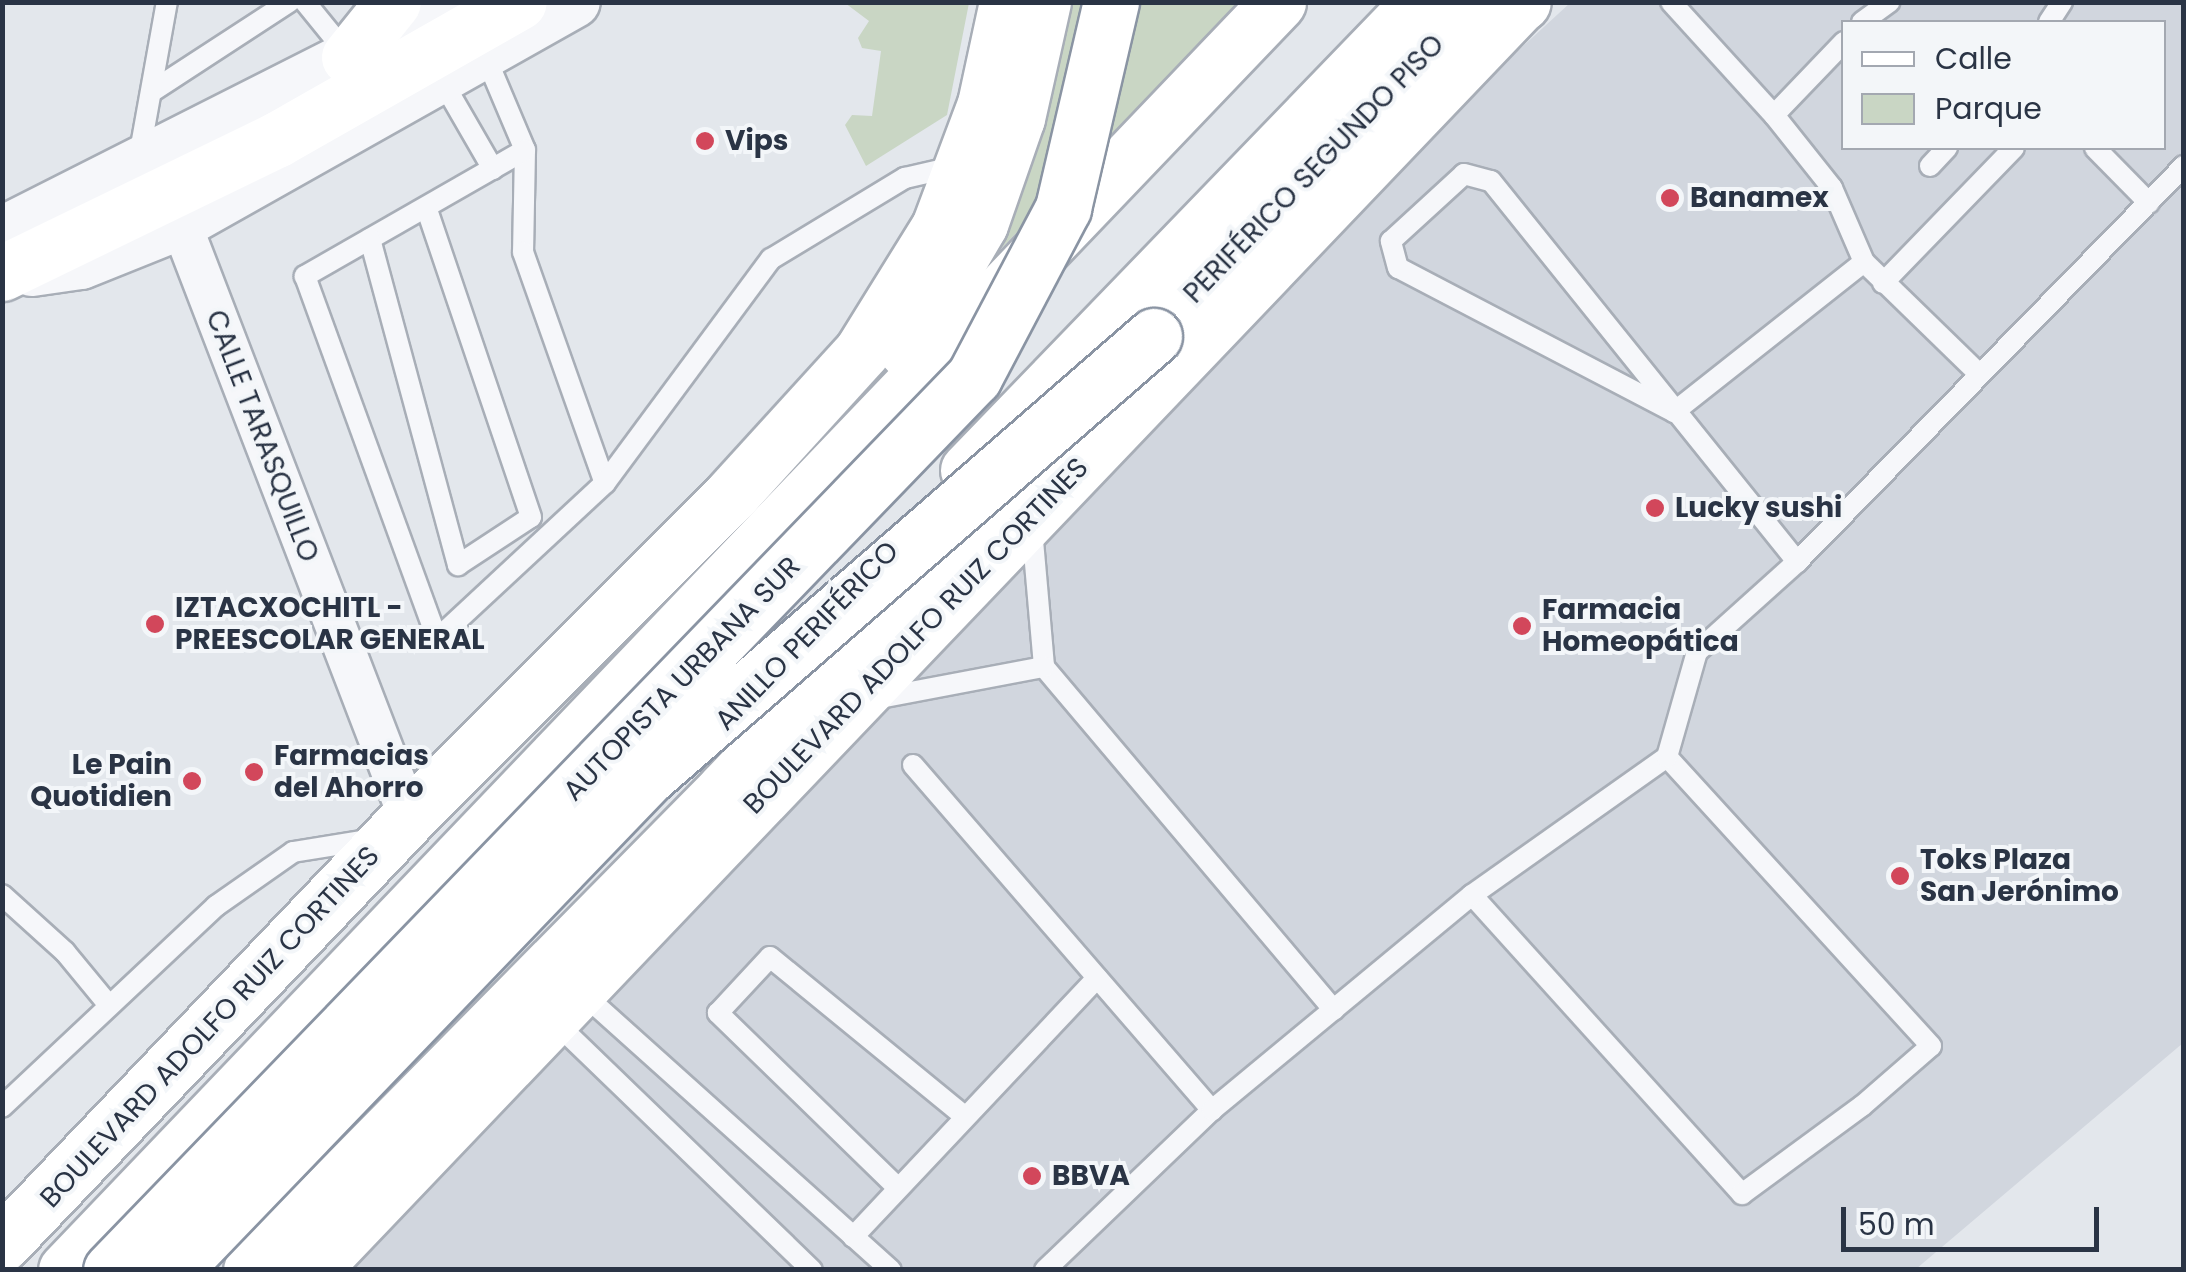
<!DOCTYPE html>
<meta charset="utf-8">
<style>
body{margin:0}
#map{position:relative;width:2186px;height:1272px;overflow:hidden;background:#e3e7ec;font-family:Poppins,sans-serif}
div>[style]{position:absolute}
.built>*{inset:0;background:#d1d6de}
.green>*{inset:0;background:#c9d6c4}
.roads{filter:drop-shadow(2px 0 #a8aeb7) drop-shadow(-2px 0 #a8aeb7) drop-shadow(0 2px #a8aeb7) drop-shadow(0 -2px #a8aeb7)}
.service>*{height:20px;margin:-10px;padding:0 10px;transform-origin:10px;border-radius:10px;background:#f6f7fa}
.minor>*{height:40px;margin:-20px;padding:0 20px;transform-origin:20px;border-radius:20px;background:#f6f7fa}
.tertiary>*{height:50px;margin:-25px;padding:0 25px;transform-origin:25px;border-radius:25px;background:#f6f7fa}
.secondary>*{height:55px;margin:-27.5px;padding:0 27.5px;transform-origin:27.5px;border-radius:27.5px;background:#fff}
.primary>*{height:55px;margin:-27.5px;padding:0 27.5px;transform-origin:27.5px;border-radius:27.5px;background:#fff}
.motorway>*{height:55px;margin:-27.5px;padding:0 27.5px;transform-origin:27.5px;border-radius:27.5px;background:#fff}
.bridges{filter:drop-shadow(2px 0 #8a94a3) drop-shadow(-2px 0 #8a94a3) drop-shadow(0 2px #8a94a3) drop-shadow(0 -2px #8a94a3)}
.motorway-bridge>*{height:55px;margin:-27.5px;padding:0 27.5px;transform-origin:27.5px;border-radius:27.5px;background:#fff}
.dots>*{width:28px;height:28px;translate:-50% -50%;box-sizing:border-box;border:5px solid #f3f6f9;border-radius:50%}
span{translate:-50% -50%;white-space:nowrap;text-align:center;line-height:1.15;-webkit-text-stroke:8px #f3f6f9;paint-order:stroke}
.poi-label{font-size:28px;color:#2a3445;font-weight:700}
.left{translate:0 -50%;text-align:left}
.right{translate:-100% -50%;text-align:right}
.street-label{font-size:28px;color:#2a3445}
.frame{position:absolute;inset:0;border:5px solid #2a3445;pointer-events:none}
.legend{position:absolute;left:1841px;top:20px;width:325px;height:130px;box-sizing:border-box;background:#f3f6f9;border:2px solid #a3a8b1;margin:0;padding:12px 18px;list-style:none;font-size:30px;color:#2a3445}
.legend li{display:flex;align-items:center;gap:20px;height:50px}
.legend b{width:50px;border:2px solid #a3a8b1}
.scale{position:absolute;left:1841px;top:1207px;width:258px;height:45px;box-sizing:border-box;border:5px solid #2a3445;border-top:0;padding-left:12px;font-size:30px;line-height:35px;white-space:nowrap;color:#2a3445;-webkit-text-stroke:8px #f3f6f9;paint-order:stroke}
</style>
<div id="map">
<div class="built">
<div style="clip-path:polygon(evenodd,1570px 3px,2183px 3px,2183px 1043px,1916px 1269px,340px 1270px,1474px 91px,1570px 3px,1844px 22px,2164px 22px,2164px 148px,1844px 148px,1844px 22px)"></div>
</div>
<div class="green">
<div style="clip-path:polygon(845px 3px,969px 3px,947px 115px,866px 166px,845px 125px,852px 115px,872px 116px,881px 51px,862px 48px,858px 38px,869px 21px)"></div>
<div style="clip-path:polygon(1051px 3px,1240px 3px,955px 296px)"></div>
</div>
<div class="roads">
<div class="service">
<div style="left:305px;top:2px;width:68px;rotate:50.9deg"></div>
<div style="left:1671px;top:2px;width:153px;rotate:47.7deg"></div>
<div style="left:1862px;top:22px;width:34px;rotate:-36deg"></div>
<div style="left:2049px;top:22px;width:24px;rotate:-57deg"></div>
<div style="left:1844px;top:42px;width:101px;rotate:133.8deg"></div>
<div style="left:1774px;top:115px;width:93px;rotate:51.5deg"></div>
<div style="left:1832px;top:188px;width:81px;rotate:66.6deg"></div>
<div style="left:1864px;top:262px;width:156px;rotate:44.2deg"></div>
<div style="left:484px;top:53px;width:105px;rotate:67.1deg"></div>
<div style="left:525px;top:150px;width:102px;rotate:91.1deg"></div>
<div style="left:523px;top:252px;width:245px;rotate:70.5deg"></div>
<div style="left:441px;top:79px;width:104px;rotate:60deg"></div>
<div style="left:151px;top:92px;width:165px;rotate:-33.1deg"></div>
<div style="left:2095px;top:148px;width:77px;rotate:45.5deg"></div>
<div style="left:525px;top:150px;width:254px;rotate:150.2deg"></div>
<div style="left:305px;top:276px;width:386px;rotate:70deg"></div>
<div style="left:437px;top:639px;width:229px;rotate:-42.9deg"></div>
<div style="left:605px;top:483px;width:279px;rotate:-53.5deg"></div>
<div style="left:771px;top:259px;width:157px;rotate:-31.2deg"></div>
<div style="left:905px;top:178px;width:49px;rotate:-12.9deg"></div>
<div style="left:139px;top:157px;width:158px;rotate:-79.8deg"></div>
<div style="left:1930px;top:166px;width:25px;rotate:-47deg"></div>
<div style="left:370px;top:239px;width:338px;rotate:74.9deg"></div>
<div style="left:458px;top:565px;width:87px;rotate:-33.3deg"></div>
<div style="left:531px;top:517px;width:327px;rotate:-108.7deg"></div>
<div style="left:1883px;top:283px;width:188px;rotate:-45.9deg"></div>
<div style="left:1674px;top:412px;width:311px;rotate:-152.4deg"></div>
<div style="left:1398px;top:268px;width:28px;rotate:-105deg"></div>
<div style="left:1391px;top:241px;width:99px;rotate:-42.5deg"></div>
<div style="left:1464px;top:174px;width:28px;rotate:15deg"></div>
<div style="left:1491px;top:181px;width:489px;rotate:51.2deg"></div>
<div style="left:1674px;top:412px;width:242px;rotate:-38.3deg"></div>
<div style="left:1032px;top:529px;width:139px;rotate:85deg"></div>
<div style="left:1044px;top:667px;width:449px;rotate:49.8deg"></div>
<div style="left:874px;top:699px;width:173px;rotate:-10.7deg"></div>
<div style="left:913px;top:765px;width:457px;rotate:49.1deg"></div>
<div style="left:2px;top:895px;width:85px;rotate:42.1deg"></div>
<div style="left:65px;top:952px;width:66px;rotate:50.5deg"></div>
<div style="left:1472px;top:895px;width:403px;rotate:47.9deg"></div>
<div style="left:1742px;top:1194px;width:149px;rotate:-36.3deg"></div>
<div style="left:1862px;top:1106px;width:91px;rotate:-41deg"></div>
<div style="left:1931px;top:1046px;width:391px;rotate:-132.4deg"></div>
<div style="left:581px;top:992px;width:416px;rotate:41.9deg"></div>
<div style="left:553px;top:1020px;width:360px;rotate:44deg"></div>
<div style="left:2px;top:1107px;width:294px;rotate:-43.2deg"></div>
<div style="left:216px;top:906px;width:94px;rotate:-35deg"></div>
<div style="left:293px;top:852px;width:81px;rotate:-9.2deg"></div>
<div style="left:897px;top:1187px;width:250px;rotate:-135.8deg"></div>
<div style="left:718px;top:1013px;width:76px;rotate:-47.1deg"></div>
<div style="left:770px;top:957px;width:249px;rotate:39.3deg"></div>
<div style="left:853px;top:1237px;width:356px;rotate:-46.7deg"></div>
<div style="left:1045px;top:1270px;width:231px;rotate:-43.8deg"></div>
<div style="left:1212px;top:1110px;width:337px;rotate:-39.6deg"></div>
<div style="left:1472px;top:895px;width:239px;rotate:-35.3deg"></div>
<div style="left:1667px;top:757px;width:109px;rotate:-74.1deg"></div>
<div style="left:1697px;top:652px;width:135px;rotate:-42deg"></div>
<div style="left:1797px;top:562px;width:554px;rotate:-45.66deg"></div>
</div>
<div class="minor">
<div style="left:181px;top:224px;width:635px;rotate:68.97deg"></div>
</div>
<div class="tertiary">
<div style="left:2px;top:232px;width:389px;rotate:-26.8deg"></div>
<div style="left:349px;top:57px;width:105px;rotate:-31.4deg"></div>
<div style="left:32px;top:271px;width:49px;rotate:-8.1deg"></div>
<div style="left:81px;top:264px;width:108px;rotate:-21.8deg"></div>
<div style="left:181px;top:224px;width:452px;rotate:-29.4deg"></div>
</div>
<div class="secondary">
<div style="left:349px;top:57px;width:70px;rotate:-51.3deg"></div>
<div style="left:2px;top:1244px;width:590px;rotate:-46.37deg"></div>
<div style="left:409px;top:817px;width:458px;rotate:-45deg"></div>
<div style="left:733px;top:493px;width:192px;rotate:-47.7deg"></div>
<div style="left:862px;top:351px;width:146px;rotate:-58.2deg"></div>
<div style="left:939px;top:227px;width:131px;rotate:-69.5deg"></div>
<div style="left:985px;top:104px;width:104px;rotate:-77.8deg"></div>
<div style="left:311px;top:1270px;width:1753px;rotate:-46.32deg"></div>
</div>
<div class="primary">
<div style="left:1522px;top:3px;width:1px;rotate:-45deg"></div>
</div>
<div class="motorway">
<div style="left:2px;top:273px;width:305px;rotate:-25.9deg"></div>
<div style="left:276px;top:140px;width:279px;rotate:-29.6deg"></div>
<div style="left:906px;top:350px;width:146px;rotate:-59.6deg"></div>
<div style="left:980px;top:224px;width:112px;rotate:-70.8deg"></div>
<div style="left:1017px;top:118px;width:119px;rotate:-77.4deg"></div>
<div style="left:1122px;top:369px;width:509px;rotate:-46.11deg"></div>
<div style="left:968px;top:470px;width:651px;rotate:-46deg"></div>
<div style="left:66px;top:1270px;width:1754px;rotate:-46.29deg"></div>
<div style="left:251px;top:1270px;width:674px;rotate:-45.42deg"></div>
<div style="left:724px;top:790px;width:419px;rotate:-46.5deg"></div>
</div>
</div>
<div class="bridges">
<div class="motorway-bridge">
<div style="left:111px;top:1270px;width:1242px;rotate:-45.98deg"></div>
<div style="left:974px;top:377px;width:191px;rotate:-62.2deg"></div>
<div style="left:1063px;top:208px;width:212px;rotate:-76.9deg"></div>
<div style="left:173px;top:1270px;width:684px;rotate:-46.13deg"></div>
<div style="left:647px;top:777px;width:672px;rotate:-41.02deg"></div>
</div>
</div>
<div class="dots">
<div style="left:705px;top:141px;background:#d2475b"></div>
<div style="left:1670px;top:198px;background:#d2475b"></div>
<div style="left:1655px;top:508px;background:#d2475b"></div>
<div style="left:155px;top:624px;background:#d2475b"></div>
<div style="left:1522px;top:626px;background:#d2475b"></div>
<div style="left:254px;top:772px;background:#d2475b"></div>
<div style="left:192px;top:781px;background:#d2475b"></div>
<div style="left:1900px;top:876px;background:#d2475b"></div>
<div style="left:1032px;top:1176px;background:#d2475b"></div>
</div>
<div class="poi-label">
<span class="left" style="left:725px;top:141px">Vips</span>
<span class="left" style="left:1690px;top:198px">Banamex</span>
<span class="left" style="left:1675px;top:508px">Lucky sushi</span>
<span class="left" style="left:175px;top:624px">IZTACXOCHITL -<br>PREESCOLAR GENERAL</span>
<span class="left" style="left:1542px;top:626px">Farmacia<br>Homeopática</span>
<span class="left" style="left:274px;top:772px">Farmacias<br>del Ahorro</span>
<span class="right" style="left:172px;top:781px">Le Pain<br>Quotidien</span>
<span class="left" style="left:1920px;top:876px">Toks Plaza<br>San Jerónimo</span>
<span class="left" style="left:1052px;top:1176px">BBVA</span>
</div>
<div class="street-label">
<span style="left:1314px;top:169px;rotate:-46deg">PERIFÉRICO SEGUNDO PISO</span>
<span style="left:262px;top:436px;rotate:69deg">CALLE TARASQUILLO</span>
<span style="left:807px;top:636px;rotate:-46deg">ANILLO PERIFÉRICO</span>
<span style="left:916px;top:636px;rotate:-46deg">BOULEVARD ADOLFO RUIZ CORTINES</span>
<span style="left:682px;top:679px;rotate:-46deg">AUTOPISTA URBANA SUR</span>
<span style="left:210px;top:1027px;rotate:-47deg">BOULEVARD ADOLFO RUIZ CORTINES</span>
</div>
<div class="frame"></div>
<ul class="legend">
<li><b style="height:12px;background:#fff"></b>Calle</li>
<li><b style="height:28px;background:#c9d6c4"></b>Parque</li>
</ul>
<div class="scale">50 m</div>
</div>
